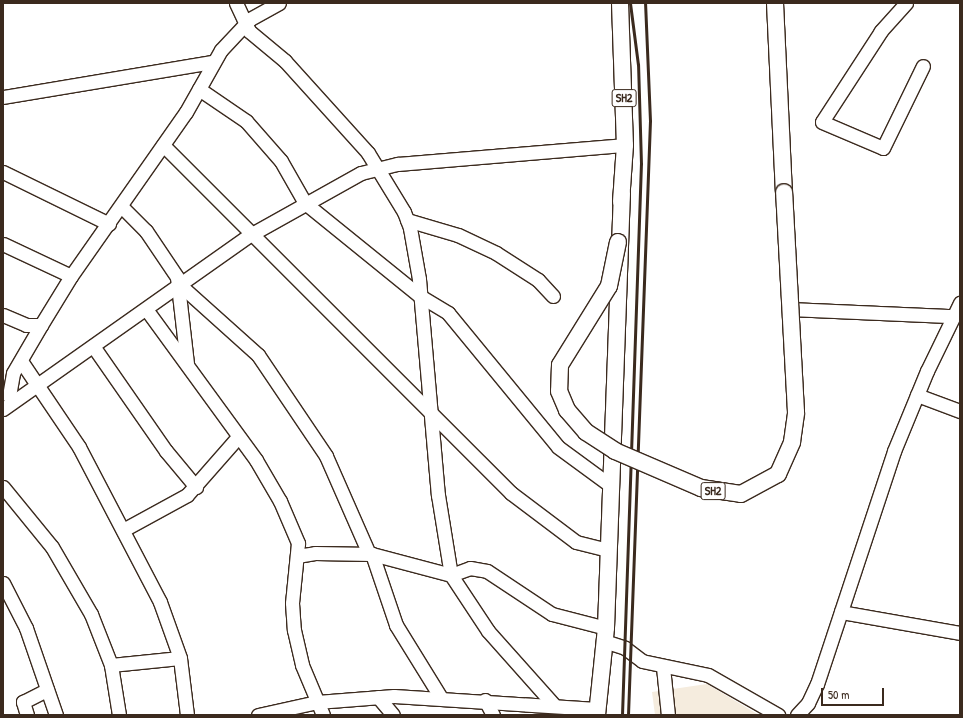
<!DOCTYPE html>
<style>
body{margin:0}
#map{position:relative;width:963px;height:718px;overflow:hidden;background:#fff;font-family:"Patrick Hand",sans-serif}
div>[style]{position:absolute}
.built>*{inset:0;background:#f5ecde}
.roads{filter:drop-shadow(1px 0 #3b2a1e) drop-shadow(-1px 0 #3b2a1e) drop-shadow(0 1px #3b2a1e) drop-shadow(0 -1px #3b2a1e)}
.minor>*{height:13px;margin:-6.5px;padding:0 6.5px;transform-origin:6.5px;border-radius:6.5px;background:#fff}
.major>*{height:16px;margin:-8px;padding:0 8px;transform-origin:8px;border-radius:8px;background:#fff}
.rail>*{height:2.5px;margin:-1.25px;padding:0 1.25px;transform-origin:1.25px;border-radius:1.25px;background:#3b2a1e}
.bridges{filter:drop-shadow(1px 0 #3b2a1e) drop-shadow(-1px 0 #3b2a1e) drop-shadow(0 1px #3b2a1e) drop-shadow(0 -1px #3b2a1e)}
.major-bridge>*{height:16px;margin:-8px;padding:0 8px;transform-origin:8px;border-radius:8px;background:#fff}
span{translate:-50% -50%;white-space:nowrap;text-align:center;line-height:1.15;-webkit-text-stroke:3.5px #fff;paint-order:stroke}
.shield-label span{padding:1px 3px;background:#fff;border:1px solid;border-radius:3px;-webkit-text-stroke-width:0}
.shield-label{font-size:12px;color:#3b2a1e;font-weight:700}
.frame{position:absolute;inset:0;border:4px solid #3b2a1e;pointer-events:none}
.scale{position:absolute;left:821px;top:688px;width:63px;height:18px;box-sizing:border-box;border:2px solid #3b2a1e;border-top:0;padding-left:5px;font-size:12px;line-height:14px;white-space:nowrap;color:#3b2a1e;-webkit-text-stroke:3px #fff;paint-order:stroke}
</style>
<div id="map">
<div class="built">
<div style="clip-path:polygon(707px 684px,759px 715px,655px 715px,652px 692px)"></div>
</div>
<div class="roads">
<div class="minor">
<div style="left:236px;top:3px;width:31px;rotate:65deg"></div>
<div style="left:249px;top:31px;width:47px;rotate:39.8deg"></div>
<div style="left:285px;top:61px;width:124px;rotate:47.9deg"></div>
<div style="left:368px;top:153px;width:69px;rotate:58.6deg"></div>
<div style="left:404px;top:212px;width:17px;rotate:69deg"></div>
<div style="left:410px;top:228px;width:52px;rotate:80deg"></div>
<div style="left:419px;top:279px;width:217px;rotate:85deg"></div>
<div style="left:438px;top:495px;width:81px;rotate:80.8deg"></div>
<div style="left:451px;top:575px;width:67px;rotate:56.5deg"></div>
<div style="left:488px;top:631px;width:98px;rotate:48.3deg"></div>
<div style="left:906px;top:3px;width:38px;rotate:132deg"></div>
<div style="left:881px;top:31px;width:108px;rotate:123deg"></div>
<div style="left:822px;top:122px;width:66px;rotate:23.1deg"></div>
<div style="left:883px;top:148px;width:91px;rotate:-64deg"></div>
<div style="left:199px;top:89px;width:57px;rotate:34.2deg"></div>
<div style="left:246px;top:121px;width:53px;rotate:48.8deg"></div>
<div style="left:281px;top:161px;width:48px;rotate:60.3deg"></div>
<div style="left:305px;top:203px;width:148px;rotate:39deg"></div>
<div style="left:420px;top:296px;width:33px;rotate:31deg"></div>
<div style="left:448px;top:313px;width:173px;rotate:50.6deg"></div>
<div style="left:558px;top:447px;width:66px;rotate:36.3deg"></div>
<div style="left:3px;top:97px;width:213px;rotate:-9.5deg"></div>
<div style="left:163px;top:145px;width:492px;rotate:45deg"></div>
<div style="left:511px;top:493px;width:81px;rotate:37deg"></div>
<div style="left:576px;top:542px;width:33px;rotate:14deg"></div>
<div style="left:3px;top:172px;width:118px;rotate:26.1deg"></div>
<div style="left:122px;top:207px;width:34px;rotate:45deg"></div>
<div style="left:146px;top:231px;width:55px;rotate:56deg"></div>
<div style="left:177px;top:277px;width:87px;rotate:83.4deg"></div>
<div style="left:407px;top:220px;width:53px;rotate:16.4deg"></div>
<div style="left:458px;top:235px;width:42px;rotate:25.3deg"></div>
<div style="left:496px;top:253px;width:50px;rotate:32.7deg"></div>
<div style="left:538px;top:280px;width:22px;rotate:47deg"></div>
<div style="left:3px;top:244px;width:75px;rotate:25.2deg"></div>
<div style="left:180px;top:285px;width:105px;rotate:41.9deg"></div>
<div style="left:258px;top:355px;width:122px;rotate:56deg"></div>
<div style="left:326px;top:456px;width:107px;rotate:66.3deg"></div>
<div style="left:146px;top:309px;width:187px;rotate:53.9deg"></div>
<div style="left:256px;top:460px;width:48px;rotate:59.7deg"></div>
<div style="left:280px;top:501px;width:46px;rotate:66.8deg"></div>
<div style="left:298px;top:543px;width:60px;rotate:95.7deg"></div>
<div style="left:292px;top:603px;width:27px;rotate:86deg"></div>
<div style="left:294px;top:630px;width:36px;rotate:77deg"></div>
<div style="left:302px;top:665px;width:54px;rotate:67.2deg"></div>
<div style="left:790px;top:309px;width:163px;rotate:2.5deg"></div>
<div style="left:3px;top:315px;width:25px;rotate:23deg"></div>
<div style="left:26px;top:325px;width:15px"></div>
<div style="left:41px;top:325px;width:57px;rotate:-58.5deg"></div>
<div style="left:71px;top:276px;width:200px;rotate:-55deg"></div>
<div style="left:186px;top:112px;width:71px;rotate:-60.6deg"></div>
<div style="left:221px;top:50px;width:42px;rotate:-46.9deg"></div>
<div style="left:250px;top:19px;width:33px;rotate:-29deg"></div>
<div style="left:93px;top:346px;width:128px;rotate:55.2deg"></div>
<div style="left:166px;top:451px;width:47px;rotate:50.2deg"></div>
<div style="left:21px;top:361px;width:104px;rotate:56deg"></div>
<div style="left:79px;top:447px;width:175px;rotate:62.4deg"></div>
<div style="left:160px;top:602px;width:59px;rotate:70.3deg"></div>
<div style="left:180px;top:658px;width:57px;rotate:83deg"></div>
<div style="left:917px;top:395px;width:46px;rotate:20.4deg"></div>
<div style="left:9px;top:396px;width:23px;rotate:-80deg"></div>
<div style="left:13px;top:373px;width:56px;rotate:-59.7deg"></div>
<div style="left:3px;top:409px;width:302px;rotate:-35.2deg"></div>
<div style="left:250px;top:235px;width:127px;rotate:-29.2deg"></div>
<div style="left:361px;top:173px;width:38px;rotate:-14deg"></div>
<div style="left:398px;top:164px;width:228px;rotate:-4.8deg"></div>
<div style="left:3px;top:487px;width:77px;rotate:50.8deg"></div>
<div style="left:52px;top:547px;width:78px;rotate:59.8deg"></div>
<div style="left:91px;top:614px;width:55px;rotate:68.6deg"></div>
<div style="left:111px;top:665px;width:51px;rotate:80.9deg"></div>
<div style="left:123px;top:530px;width:73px;rotate:-28.7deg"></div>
<div style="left:187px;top:495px;width:76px;rotate:-48.7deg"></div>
<div style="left:372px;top:554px;width:75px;rotate:71.3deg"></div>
<div style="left:396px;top:625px;width:86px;rotate:58.3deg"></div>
<div style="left:297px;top:556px;width:18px;rotate:-9deg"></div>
<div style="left:315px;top:553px;width:57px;rotate:1deg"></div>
<div style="left:372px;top:554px;width:82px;rotate:14.9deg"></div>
<div style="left:451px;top:575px;width:20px;rotate:-20deg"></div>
<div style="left:470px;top:568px;width:17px;rotate:10deg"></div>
<div style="left:487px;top:571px;width:78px;rotate:33.5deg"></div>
<div style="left:552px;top:614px;width:56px;rotate:14.5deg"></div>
<div style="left:3px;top:583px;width:51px;rotate:62.9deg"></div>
<div style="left:26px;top:628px;width:92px;rotate:71deg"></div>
<div style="left:841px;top:612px;width:121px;rotate:10deg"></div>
<div style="left:604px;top:641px;width:22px;rotate:18deg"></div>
<div style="left:625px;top:648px;width:21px;rotate:37deg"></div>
<div style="left:642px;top:661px;width:67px;rotate:12deg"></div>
<div style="left:708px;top:675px;width:81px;rotate:29.7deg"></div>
<div style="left:111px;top:665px;width:69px;rotate:-5.8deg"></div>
<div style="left:663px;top:667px;width:48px;rotate:84.1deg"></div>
<div style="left:378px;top:697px;width:23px;rotate:50deg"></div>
<div style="left:485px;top:700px;width:17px;rotate:62deg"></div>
<div style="left:27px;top:715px;width:14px;rotate:-107deg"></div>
<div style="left:23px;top:702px;width:27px;rotate:-27deg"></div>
<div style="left:258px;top:715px;width:60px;rotate:-12.4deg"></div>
<div style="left:317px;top:702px;width:77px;rotate:-4.5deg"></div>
<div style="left:394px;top:696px;width:203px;rotate:3.7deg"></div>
<div style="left:797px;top:715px;width:16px;rotate:-47deg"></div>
<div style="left:808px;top:703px;width:21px;rotate:-65deg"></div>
<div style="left:817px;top:684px;width:245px;rotate:-71.7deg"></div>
<div style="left:894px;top:451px;width:87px;rotate:-67.6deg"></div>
<div style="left:927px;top:371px;width:76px;rotate:-64.1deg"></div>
</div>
<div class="major">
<div style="left:620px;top:3px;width:142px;rotate:88deg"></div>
<div style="left:625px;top:145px;width:57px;rotate:94deg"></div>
<div style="left:775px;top:3px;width:189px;rotate:87.3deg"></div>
<div style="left:597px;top:715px;width:87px;rotate:-84.1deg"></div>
<div style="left:606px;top:628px;width:435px;rotate:-87.9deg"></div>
</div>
</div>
<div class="rail">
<div style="left:622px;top:715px;width:551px;rotate:-88.03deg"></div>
<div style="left:641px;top:164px;width:99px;rotate:-91.7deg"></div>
<div style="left:638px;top:65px;width:63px;rotate:-97.4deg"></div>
<div style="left:628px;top:715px;width:594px;rotate:-87.88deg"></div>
<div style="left:650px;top:121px;width:118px;rotate:-92.4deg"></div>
</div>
<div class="bridges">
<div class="major-bridge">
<div style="left:618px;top:242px;width:45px;rotate:101.6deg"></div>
<div style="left:609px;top:286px;width:93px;rotate:121.8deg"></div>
<div style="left:560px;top:365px;width:26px;rotate:92deg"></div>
<div style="left:559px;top:391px;width:21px;rotate:67deg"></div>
<div style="left:567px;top:410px;width:29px;rotate:49deg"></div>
<div style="left:586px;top:432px;width:35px;rotate:33deg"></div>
<div style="left:615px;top:451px;width:94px;rotate:23.3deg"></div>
<div style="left:701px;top:488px;width:40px;rotate:8.5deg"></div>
<div style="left:741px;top:494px;width:42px;rotate:-28.4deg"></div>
<div style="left:778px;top:474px;width:35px;rotate:-66deg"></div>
<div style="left:792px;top:442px;width:30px;rotate:-82deg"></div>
<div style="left:796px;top:412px;width:220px;rotate:-93.1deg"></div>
</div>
</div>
<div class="shield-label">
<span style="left:624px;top:98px">SH2</span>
<span style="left:713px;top:491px">SH2</span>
</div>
<div class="frame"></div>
<div class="scale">50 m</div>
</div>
